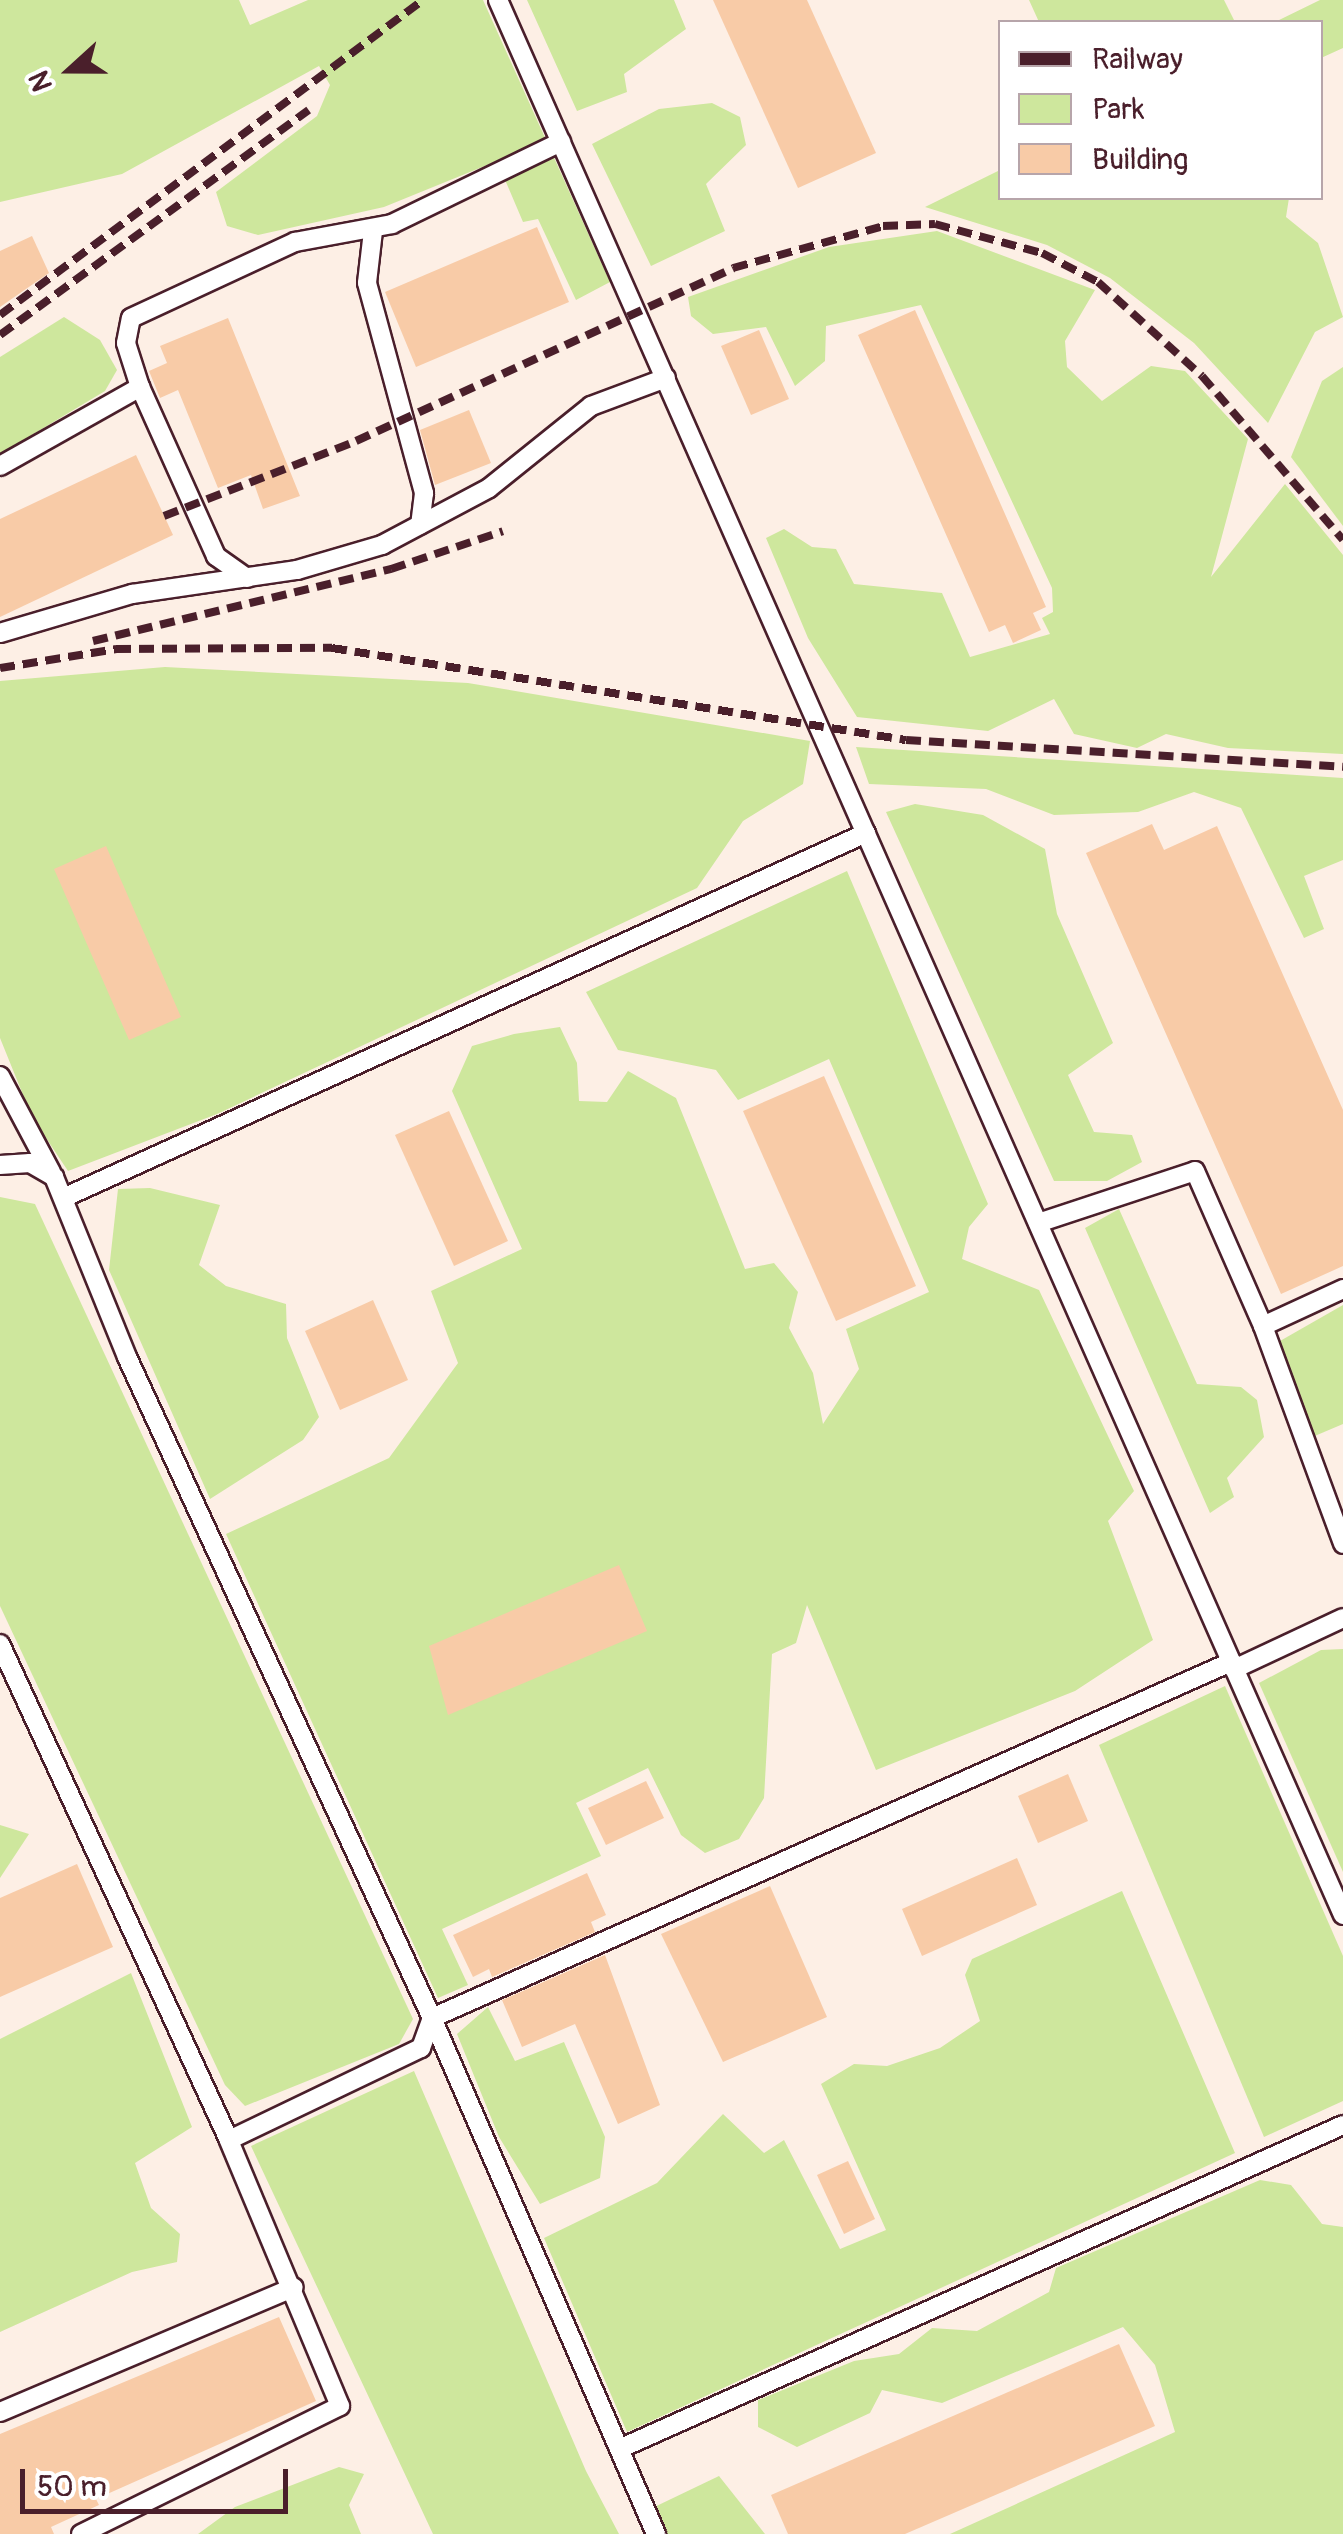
<!DOCTYPE html>
<style>
body{margin:0}
#map{position:relative;width:1343px;height:2534px;overflow:hidden;background:#fff;font-family:Pangolin,sans-serif}
div>[style]{position:absolute}
.built>*{inset:0;background:#fdefe5}
.green>*{inset:0;background:#cee79d}
.building>*{inset:0;background:#f8cba7}
.roads{filter:drop-shadow(2px 0 #4a1f2b) drop-shadow(-2px 0 #4a1f2b) drop-shadow(0 2px #4a1f2b) drop-shadow(0 -2px #4a1f2b)}
.lane>*{height:18px;margin:-9px;padding:0 9px;transform-origin:9px;border-radius:9px;background:#fff}
.rail>*{height:8px;margin-top:-4px;transform-origin:0;background:repeating-linear-gradient(90deg,#4a1f2b 0 15px,transparent 0 23px)}
span{translate:-50% -50%;white-space:nowrap;text-align:center;line-height:1.15;-webkit-text-stroke:8px #fff;paint-order:stroke}
.legend{position:absolute;left:998px;top:20px;width:325px;height:180px;box-sizing:border-box;background:#fff;border:2px solid #b7a5aa;margin:0;padding:12px 18px;list-style:none;font-size:30px;color:#4a1f2b}
.legend li{display:flex;align-items:center;gap:20px;height:50px}
.legend b{width:50px;border:2px solid #b7a5aa}
.north{position:absolute;left:20px;top:20px;width:100px;height:100px;-webkit-text-stroke:8px #fff;paint-order:stroke;rotate:249deg;font-size:28px;font-weight:700;line-height:40px;text-align:center;color:#4a1f2b}
.north::after{content:'';display:block;margin:auto;width:35px;height:45px;background:#4a1f2b;clip-path:polygon(50% 0,100% 100%,50% 72%,0 100%)}
.scale{position:absolute;left:20px;top:2469px;width:268px;height:45px;box-sizing:border-box;border:5px solid #4a1f2b;border-top:0;padding-left:12px;font-size:30px;line-height:35px;white-space:nowrap;color:#4a1f2b;-webkit-text-stroke:8px #fff;paint-order:stroke}
</style>
<div id="map">
<div class="built">
<div style="clip-path:polygon(evenodd,0 0,1343px 0,1343px 2534px,0 2534px,0 0,1001px 22px,1320px 22px,1320px 198px,1001px 198px,1001px 22px)"></div>
</div>
<div class="green">
<div style="clip-path:polygon(0 0,239px 0,250px 25px,308px 0,483px 0,610px 282px,576px 300px,538px 219px,523px 222px,497px 161px,384px 207px,258px 235px,227px 226px,216px 192px,317px 116px,330px 85px,319px 66px,122px 174px,0 202px)"></div>
<div style="clip-path:polygon(527px 0,674px 0,686px 29px,624px 74px,627px 92px,577px 111px)"></div>
<div style="clip-path:polygon(1029px 0,1224px 0,1235px 22px,1039px 22px)"></div>
<div style="clip-path:polygon(1320px 0,1343px 0,1343px 48px,1321px 58px,1320px 22px,1275px 22px)"></div>
<div style="clip-path:polygon(712px 103px,740px 117px,746px 145px,706px 184px,725px 231px,651px 266px,592px 144px,659px 109px)"></div>
<div style="clip-path:polygon(1000px 170px,1001px 198px,1289px 198px,1286px 217px,1318px 243px,1343px 317px,1315px 332px,1268px 423px,1194px 343px,1110px 278px,1047px 245px,925px 207px)"></div>
<div style="clip-path:polygon(937px 231px,1095px 290px,1065px 341px,1067px 367px,1102px 401px,1151px 366px,1185px 371px,1248px 439px,1211px 577px,1285px 484px,1343px 555px,1343px 754px,1228px 748px,1166px 734px,1137px 748px,1074px 734px,1054px 699px,988px 731px,857px 717px,808px 638px,766px 538px,784px 529px,812px 547px,836px 549px,854px 584px,942px 593px,970px 657px,1050px 634px,1042px 618px,1053px 612px,1052px 588px,921px 305px,826px 326px,825px 361px,795px 386px,766px 327px,713px 334px,691px 316px,688px 297px,829px 247px)"></div>
<div style="clip-path:polygon(64px 317px,100px 340px,117px 370px,105px 391px,0 454px,0 357px)"></div>
<div style="clip-path:polygon(1343px 367px,1343px 526px,1291px 457px,1322px 381px)"></div>
<div style="clip-path:polygon(165px 667px,468px 683px,810px 741px,803px 784px,743px 821px,697px 888px,217px 1114px,68px 1171px,32px 1117px,0 1038px,0 681px)"></div>
<div style="clip-path:polygon(856px 747px,1343px 778px,1343px 860px,1304px 876px,1324px 929px,1304px 938px,1241px 808px,1194px 792px,1138px 812px,1054px 815px,986px 789px,869px 784px)"></div>
<div style="clip-path:polygon(915px 804px,983px 815px,1045px 849px,1057px 914px,1113px 1043px,1068px 1075px,1094px 1132px,1132px 1135px,1142px 1162px,1107px 1181px,1054px 1181px,886px 812px)"></div>
<div style="clip-path:polygon(847px 871px,988px 1204px,969px 1227px,962px 1259px,1039px 1290px,1134px 1491px,1108px 1521px,1153px 1640px,1075px 1691px,876px 1770px,807px 1605px,796px 1643px,772px 1654px,764px 1798px,739px 1839px,705px 1853px,681px 1835px,648px 1768px,576px 1803px,601px 1856px,442px 1929px,468px 1985px,438px 1998px,226px 1534px,389px 1458px,458px 1363px,431px 1291px,522px 1249px,452px 1091px,472px 1046px,514px 1034px,560px 1027px,577px 1063px,579px 1101px,607px 1102px,628px 1071px,676px 1098px,745px 1269px,774px 1263px,798px 1292px,789px 1328px,813px 1373px,823px 1424px,859px 1369px,846px 1329px,929px 1292px,829px 1059px,738px 1100px,716px 1070px,618px 1050px,586px 992px)"></div>
<div style="clip-path:polygon(150px 1188px,220px 1205px,199px 1265px,226px 1286px,286px 1304px,287px 1338px,319px 1417px,303px 1440px,210px 1499px,109px 1270px,118px 1189px)"></div>
<div style="clip-path:polygon(0 1197px,35px 1204px,413px 2019px,399px 2044px,245px 2106px,225px 2085px,0 1606px)"></div>
<div style="clip-path:polygon(1119px 1209px,1197px 1384px,1241px 1387px,1257px 1400px,1264px 1437px,1227px 1478px,1234px 1497px,1210px 1513px,1085px 1228px)"></div>
<div style="clip-path:polygon(1343px 1305px,1343px 1424px,1310px 1438px,1280px 1341px)"></div>
<div style="clip-path:polygon(1343px 1649px,1343px 1872px,1259px 1683px,1321px 1650px)"></div>
<div style="clip-path:polygon(1225px 1686px,1343px 1956px,1343px 2101px,1264px 2137px,1099px 1745px)"></div>
<div style="clip-path:polygon(0 1825px,29px 1834px,0 1878px)"></div>
<div style="clip-path:polygon(1122px 1891px,1235px 2153px,627px 2432px,544px 2238px,657px 2183px,723px 2114px,764px 2153px,784px 2140px,840px 2249px,886px 2230px,821px 2084px,854px 2064px,887px 2066px,940px 2048px,980px 2021px,965px 1975px,972px 1959px)"></div>
<div style="clip-path:polygon(131px 1973px,192px 2127px,135px 2163px,151px 2208px,180px 2234px,177px 2262px,132px 2272px,0 2332px,0 2039px)"></div>
<div style="clip-path:polygon(488px 2007px,515px 2061px,564px 2042px,605px 2137px,600px 2178px,540px 2204px,499px 2137px,457px 2034px)"></div>
<div style="clip-path:polygon(414px 2071px,586px 2471px,619px 2534px,433px 2534px,251px 2146px)"></div>
<div style="clip-path:polygon(1260px 2180px,1291px 2185px,1322px 2224px,1343px 2227px,1343px 2534px,950px 2534px,1175px 2432px,1155px 2365px,1123px 2327px,942px 2403px,882px 2390px,870px 2413px,797px 2447px,758px 2427px,758px 2400px,854px 2361px,899px 2354px,932px 2328px,977px 2331px,1049px 2292px,1056px 2268px)"></div>
<div style="clip-path:polygon(339px 2467px,364px 2474px,349px 2505px,361px 2534px,198px 2534px,235px 2507px)"></div>
<div style="clip-path:polygon(719px 2476px,765px 2534px,657px 2534px,646px 2511px)"></div>
</div>
<div class="building">
<div style="clip-path:polygon(713px 0,807px 0,876px 153px,798px 188px)"></div>
<div style="clip-path:polygon(537px 227px,569px 302px,416px 367px,385px 292px)"></div>
<div style="clip-path:polygon(32px 236px,49px 273px,0 307px,0 251px)"></div>
<div style="clip-path:polygon(915px 310px,1046px 607px,1033px 613px,1041px 630px,1013px 643px,1005px 625px,989px 632px,858px 335px)"></div>
<div style="clip-path:polygon(228px 318px,300px 496px,263px 509px,251px 475px,218px 488px,178px 390px,160px 398px,149px 371px,167px 363px,160px 346px)"></div>
<div style="clip-path:polygon(759px 330px,789px 399px,751px 415px,721px 346px)"></div>
<div style="clip-path:polygon(469px 410px,491px 463px,435px 485px,420px 430px)"></div>
<div style="clip-path:polygon(136px 455px,173px 535px,0 617px,0 519px)"></div>
<div style="clip-path:polygon(1152px 824px,1164px 850px,1217px 826px,1343px 1110px,1343px 1266px,1281px 1294px,1086px 853px)"></div>
<div style="clip-path:polygon(106px 846px,181px 1017px,129px 1040px,54px 869px)"></div>
<div style="clip-path:polygon(824px 1076px,916px 1286px,836px 1321px,743px 1111px)"></div>
<div style="clip-path:polygon(449px 1111px,508px 1241px,454px 1266px,395px 1135px)"></div>
<div style="clip-path:polygon(373px 1300px,408px 1380px,340px 1410px,305px 1331px)"></div>
<div style="clip-path:polygon(619px 1565px,647px 1631px,448px 1715px,429px 1646px)"></div>
<div style="clip-path:polygon(1068px 1774px,1088px 1821px,1038px 1843px,1018px 1796px)"></div>
<div style="clip-path:polygon(646px 1781px,664px 1818px,606px 1845px,588px 1808px)"></div>
<div style="clip-path:polygon(1017px 1858px,1037px 1905px,922px 1956px,902px 1909px)"></div>
<div style="clip-path:polygon(77px 1864px,113px 1947px,0 1997px,0 1898px)"></div>
<div style="clip-path:polygon(587px 1873px,606px 1915px,591px 1922px,595px 1932px,492px 1977px,489px 1969px,473px 1977px,453px 1935px)"></div>
<div style="clip-path:polygon(770px 1886px,827px 2017px,723px 2062px,661px 1934px)"></div>
<div style="clip-path:polygon(605px 1955px,660px 2105px,618px 2124px,575px 2024px,522px 2047px,502px 2000px)"></div>
<div style="clip-path:polygon(848px 2161px,875px 2219px,844px 2234px,817px 2175px)"></div>
<div style="clip-path:polygon(279px 2317px,316px 2401px,96px 2499px,99px 2505px,51px 2527px,54px 2534px,0 2534px,0 2434px)"></div>
<div style="clip-path:polygon(1119px 2344px,1155px 2426px,905px 2534px,788px 2534px,771px 2495px)"></div>
</div>
<div class="roads">
<div class="lane">
<div style="left:498px;top:0;width:2093px;rotate:66.19deg"></div>
<div style="left:373px;top:231px;width:52px;rotate:96.6deg"></div>
<div style="left:367px;top:283px;width:218px;rotate:74.8deg"></div>
<div style="left:424px;top:493px;width:32px;rotate:97deg"></div>
<div style="left:0;top:466px;width:161px;rotate:-29.4deg"></div>
<div style="left:247px;top:578px;width:38px;rotate:-145deg"></div>
<div style="left:216px;top:556px;width:185px;rotate:-114.2deg"></div>
<div style="left:140px;top:387px;width:46px;rotate:-107.7deg"></div>
<div style="left:126px;top:343px;width:25px;rotate:-79deg"></div>
<div style="left:131px;top:318px;width:181px;rotate:-24.9deg"></div>
<div style="left:295px;top:242px;width:99px;rotate:-10.5deg"></div>
<div style="left:392px;top:224px;width:188px;rotate:-25.9deg"></div>
<div style="left:0;top:633px;width:138px;rotate:-16.5deg"></div>
<div style="left:132px;top:594px;width:167px;rotate:-8.3deg"></div>
<div style="left:297px;top:570px;width:89px;rotate:-16.4deg"></div>
<div style="left:382px;top:545px;width:121px;rotate:-28deg"></div>
<div style="left:489px;top:488px;width:131px;rotate:-38.8deg"></div>
<div style="left:591px;top:406px;width:80px;rotate:-20.5deg"></div>
<div style="left:0;top:1076px;width:109px;rotate:62deg"></div>
<div style="left:0;top:1165px;width:30px;rotate:-4deg"></div>
<div style="left:30px;top:1163px;width:28px;rotate:30deg"></div>
<div style="left:54px;top:1177px;width:194px;rotate:67.9deg"></div>
<div style="left:127px;top:1357px;width:728px;rotate:65.23deg"></div>
<div style="left:432px;top:2018px;width:875px;rotate:-24.02deg"></div>
<div style="left:63px;top:1198px;width:882px;rotate:-24.44deg"></div>
<div style="left:1038px;top:1223px;width:165px;rotate:-18.3deg"></div>
<div style="left:1195px;top:1171px;width:169px;rotate:66.3deg"></div>
<div style="left:1263px;top:1326px;width:88px;rotate:-24.8deg"></div>
<div style="left:1263px;top:1326px;width:232px;rotate:69.8deg"></div>
<div style="left:0;top:1644px;width:546px;rotate:65.22deg"></div>
<div style="left:229px;top:2140px;width:213px;rotate:-25.6deg"></div>
<div style="left:421px;top:2048px;width:32px;rotate:-70deg"></div>
<div style="left:432px;top:2018px;width:563px;rotate:66.53deg"></div>
<div style="left:1234px;top:1669px;width:120px;rotate:-25.1deg"></div>
<div style="left:0;top:2412px;width:319px;rotate:-23deg"></div>
<div style="left:619px;top:2449px;width:793px;rotate:-24.11deg"></div>
<div style="left:81px;top:2534px;width:289px;rotate:-26.3deg"></div>
<div style="left:340px;top:2406px;width:288px;rotate:-112.7deg"></div>
</div>
</div>
<div class="rail">
<div style="left:0;top:315px;width:527px;rotate:-36.67deg"></div>
<div style="left:0;top:335px;width:382px;rotate:-36.1deg"></div>
<div style="left:164px;top:516px;width:206px;rotate:-21.3deg"></div>
<div style="left:356px;top:441px;width:415px;rotate:-24.6deg"></div>
<div style="left:733px;top:268px;width:156px;rotate:-15.6deg"></div>
<div style="left:883px;top:226px;width:52px;rotate:-2.2deg"></div>
<div style="left:935px;top:224px;width:111px;rotate:15.2deg"></div>
<div style="left:1042px;top:253px;width:63px;rotate:27.4deg"></div>
<div style="left:1098px;top:282px;width:140px;rotate:42.1deg"></div>
<div style="left:1202px;top:376px;width:216px;rotate:49.3deg"></div>
<div style="left:93px;top:641px;width:307px;rotate:-13.6deg"></div>
<div style="left:391px;top:569px;width:118px;rotate:-18.7deg"></div>
<div style="left:0;top:668px;width:118px;rotate:-9.3deg"></div>
<div style="left:116px;top:649px;width:216px;rotate:-0.3deg"></div>
<div style="left:332px;top:648px;width:581px;rotate:9.11deg"></div>
<div style="left:906px;top:740px;width:438px;rotate:3.5deg"></div>
</div>
<ul class="legend">
<li><b style="height:12px;background:#4a1f2b"></b>Railway</li>
<li><b style="height:28px;background:#cee79d"></b>Park</li>
<li><b style="height:28px;background:#f8cba7"></b>Building</li>
</ul>
<div class="north">N</div>
<div class="scale">50 m</div>
</div>
